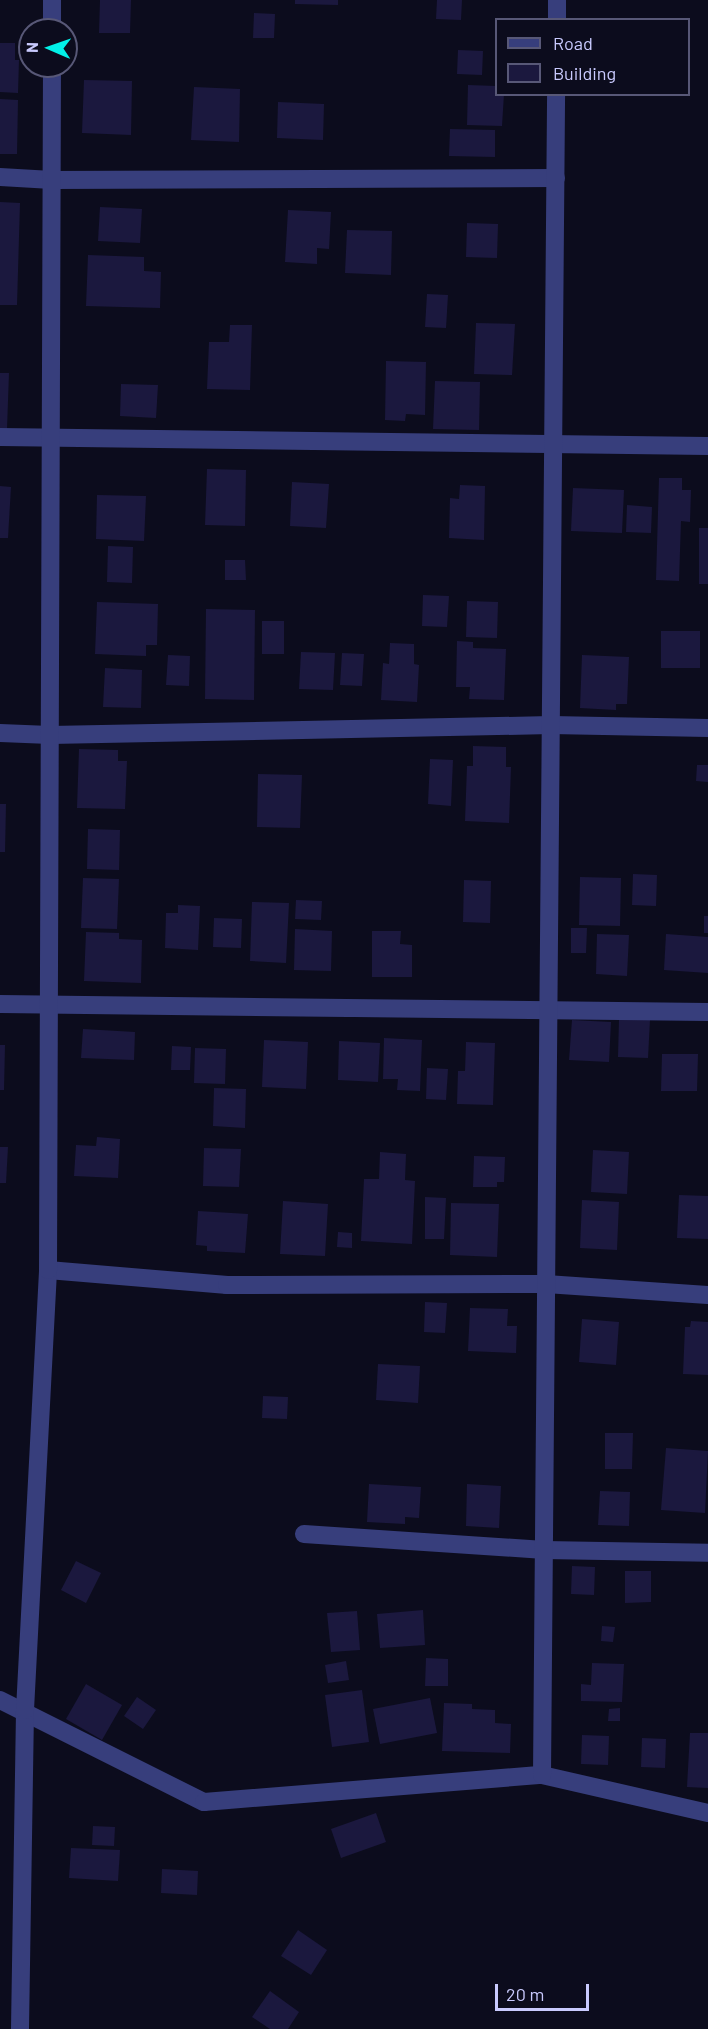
<!DOCTYPE html>
<style>
body{margin:0}
#map{position:relative;width:708px;height:2029px;overflow:hidden;background:#0c0c1d;font-family:Barlow,sans-serif}
div>[style]{position:absolute}
.building>*{inset:0;background:#1b183e}
.minor>*{height:18px;margin:-9px;padding:0 9px;transform-origin:9px;border-radius:9px;background:#373e7c}
span{translate:-50% -50%;white-space:nowrap;text-align:center;line-height:1.15;-webkit-text-stroke:4.5px #0c0c1d;paint-order:stroke}
.legend{position:absolute;left:495px;top:18px;width:195px;height:78px;box-sizing:border-box;background:#0c0c1d;border:2px solid #585877;margin:0;padding:8px 10px;list-style:none;font-size:18px;color:#c9cafe}
.legend li{display:flex;align-items:center;gap:12px;height:30px}
.legend b{width:30px;border:2px solid #585877}
.north{position:absolute;left:18px;top:18px;width:60px;height:60px;box-sizing:border-box;background:#0c0c1d;border:2px solid #585877;border-radius:50%;rotate:272deg;font-size:16px;font-weight:700;line-height:24px;text-align:center;color:#c9cafe}
.north::after{content:'';display:block;margin:auto;width:21px;height:27px;background:#02f1e8;clip-path:polygon(50% 0,100% 100%,50% 72%,0 100%)}
.scale{position:absolute;left:495px;top:1984px;width:94px;height:27px;box-sizing:border-box;border:3px solid #c9cafe;border-top:0;padding-left:8px;font-size:18px;line-height:21px;white-space:nowrap;color:#c9cafe;-webkit-text-stroke:4px #0c0c1d;paint-order:stroke}
</style>
<div id="map">
<div class="building">
<div style="clip-path:polygon(100px 0,131px 0,130px 33px,99px 33px)"></div>
<div style="clip-path:polygon(295px 0,338px 0,338px 5px,295px 4px)"></div>
<div style="clip-path:polygon(437px 0,462px 0,461px 20px,436px 19px)"></div>
<div style="clip-path:polygon(254px 13px,275px 14px,274px 38px,253px 38px)"></div>
<div style="clip-path:polygon(0 43px,15px 43px,15px 60px,19px 60px,18px 93px,0 92px)"></div>
<div style="clip-path:polygon(458px 50px,483px 51px,482px 75px,457px 74px)"></div>
<div style="clip-path:polygon(84px 80px,132px 81px,131px 135px,82px 133px)"></div>
<div style="clip-path:polygon(468px 85px,496px 86px,496px 94px,504px 94px,502px 126px,467px 125px)"></div>
<div style="clip-path:polygon(194px 87px,240px 89px,239px 142px,191px 140px)"></div>
<div style="clip-path:polygon(0 99px,18px 100px,17px 154px,0 154px)"></div>
<div style="clip-path:polygon(278px 102px,324px 104px,323px 140px,277px 138px)"></div>
<div style="clip-path:polygon(450px 129px,495px 130px,495px 157px,449px 156px)"></div>
<div style="clip-path:polygon(0 202px,20px 203px,17px 305px,0 305px)"></div>
<div style="clip-path:polygon(100px 207px,142px 209px,140px 243px,98px 241px)"></div>
<div style="clip-path:polygon(288px 210px,331px 212px,329px 249px,317px 248px,317px 264px,285px 262px)"></div>
<div style="clip-path:polygon(467px 223px,498px 224px,497px 258px,466px 257px)"></div>
<div style="clip-path:polygon(347px 230px,392px 231px,391px 275px,345px 273px)"></div>
<div style="clip-path:polygon(88px 255px,144px 257px,144px 271px,161px 272px,160px 308px,86px 306px)"></div>
<div style="clip-path:polygon(427px 294px,448px 295px,446px 328px,425px 327px)"></div>
<div style="clip-path:polygon(476px 323px,515px 324px,512px 375px,474px 374px)"></div>
<div style="clip-path:polygon(230px 325px,252px 325px,250px 390px,207px 389px,209px 342px,229px 342px)"></div>
<div style="clip-path:polygon(386px 361px,426px 362px,425px 415px,406px 414px,405px 421px,385px 420px)"></div>
<div style="clip-path:polygon(0 373px,9px 373px,7px 429px,0 429px)"></div>
<div style="clip-path:polygon(435px 381px,480px 382px,479px 430px,433px 429px)"></div>
<div style="clip-path:polygon(121px 384px,158px 385px,156px 418px,120px 416px)"></div>
<div style="clip-path:polygon(207px 469px,246px 470px,245px 526px,205px 525px)"></div>
<div style="clip-path:polygon(659px 478px,682px 478px,682px 490px,691px 490px,690px 522px,681px 521px,679px 581px,656px 580px)"></div>
<div style="clip-path:polygon(292px 482px,329px 484px,326px 528px,290px 526px)"></div>
<div style="clip-path:polygon(460px 485px,485px 486px,484px 540px,449px 538px,450px 498px,459px 499px)"></div>
<div style="clip-path:polygon(0 486px,11px 487px,8px 538px,0 538px)"></div>
<div style="clip-path:polygon(573px 488px,624px 490px,622px 533px,571px 531px)"></div>
<div style="clip-path:polygon(97px 495px,146px 496px,144px 541px,96px 539px)"></div>
<div style="clip-path:polygon(627px 505px,652px 507px,651px 533px,626px 532px)"></div>
<div style="clip-path:polygon(699px 528px,708px 528px,708px 584px,699px 584px)"></div>
<div style="clip-path:polygon(108px 546px,133px 547px,132px 583px,107px 582px)"></div>
<div style="clip-path:polygon(225px 560px,245px 560px,246px 580px,225px 580px)"></div>
<div style="clip-path:polygon(423px 595px,449px 596px,447px 627px,422px 626px)"></div>
<div style="clip-path:polygon(467px 601px,498px 602px,497px 638px,466px 637px)"></div>
<div style="clip-path:polygon(97px 602px,158px 604px,157px 645px,146px 645px,146px 656px,95px 654px)"></div>
<div style="clip-path:polygon(206px 609px,255px 610px,254px 700px,205px 699px)"></div>
<div style="clip-path:polygon(262px 621px,284px 621px,284px 654px,262px 654px)"></div>
<div style="clip-path:polygon(661px 631px,700px 631px,700px 668px,661px 668px)"></div>
<div style="clip-path:polygon(457px 641px,473px 642px,473px 648px,506px 649px,504px 700px,469px 699px,470px 687px,456px 687px)"></div>
<div style="clip-path:polygon(390px 643px,414px 644px,414px 664px,419px 665px,417px 702px,381px 700px,383px 663px,389px 664px)"></div>
<div style="clip-path:polygon(301px 652px,335px 653px,333px 690px,299px 689px)"></div>
<div style="clip-path:polygon(342px 653px,364px 654px,362px 686px,340px 685px)"></div>
<div style="clip-path:polygon(168px 655px,190px 656px,189px 686px,166px 685px)"></div>
<div style="clip-path:polygon(582px 655px,629px 657px,627px 704px,616px 704px,616px 710px,580px 708px)"></div>
<div style="clip-path:polygon(105px 668px,142px 670px,141px 708px,103px 707px)"></div>
<div style="clip-path:polygon(473px 746px,506px 747px,506px 767px,511px 767px,509px 823px,465px 821px,467px 766px,473px 766px)"></div>
<div style="clip-path:polygon(79px 749px,118px 750px,118px 761px,127px 761px,125px 809px,77px 808px)"></div>
<div style="clip-path:polygon(430px 759px,453px 760px,451px 806px,428px 804px)"></div>
<div style="clip-path:polygon(697px 765px,708px 765px,708px 782px,696px 781px)"></div>
<div style="clip-path:polygon(258px 774px,302px 775px,300px 828px,257px 827px)"></div>
<div style="clip-path:polygon(0 804px,6px 804px,5px 852px,0 852px)"></div>
<div style="clip-path:polygon(88px 829px,120px 830px,119px 870px,87px 869px)"></div>
<div style="clip-path:polygon(633px 874px,657px 875px,656px 906px,632px 905px)"></div>
<div style="clip-path:polygon(580px 877px,621px 878px,620px 926px,579px 925px)"></div>
<div style="clip-path:polygon(83px 878px,119px 879px,117px 929px,81px 928px)"></div>
<div style="clip-path:polygon(464px 880px,491px 881px,490px 923px,463px 922px)"></div>
<div style="clip-path:polygon(296px 900px,322px 901px,321px 920px,295px 919px)"></div>
<div style="clip-path:polygon(252px 902px,289px 903px,286px 963px,250px 961px)"></div>
<div style="clip-path:polygon(178px 905px,200px 906px,198px 950px,165px 948px,166px 913px,178px 913px)"></div>
<div style="clip-path:polygon(704px 916px,708px 916px,708px 933px,704px 933px)"></div>
<div style="clip-path:polygon(214px 918px,242px 919px,241px 948px,213px 947px)"></div>
<div style="clip-path:polygon(571px 928px,587px 928px,586px 953px,571px 953px)"></div>
<div style="clip-path:polygon(295px 929px,332px 931px,331px 971px,294px 970px)"></div>
<div style="clip-path:polygon(372px 931px,401px 931px,400px 944px,412px 945px,412px 977px,372px 977px)"></div>
<div style="clip-path:polygon(86px 932px,119px 933px,119px 939px,142px 940px,141px 983px,84px 981px)"></div>
<div style="clip-path:polygon(597px 934px,629px 935px,627px 976px,596px 974px)"></div>
<div style="clip-path:polygon(666px 934px,708px 937px,708px 973px,664px 970px)"></div>
<div style="clip-path:polygon(619px 1019px,650px 1020px,648px 1058px,618px 1057px)"></div>
<div style="clip-path:polygon(572px 1020px,611px 1022px,609px 1062px,569px 1060px)"></div>
<div style="clip-path:polygon(83px 1029px,135px 1032px,134px 1060px,81px 1058px)"></div>
<div style="clip-path:polygon(384px 1038px,422px 1040px,420px 1091px,397px 1090px,398px 1079px,383px 1079px)"></div>
<div style="clip-path:polygon(264px 1040px,308px 1042px,306px 1089px,262px 1087px)"></div>
<div style="clip-path:polygon(339px 1041px,380px 1043px,378px 1082px,338px 1080px)"></div>
<div style="clip-path:polygon(466px 1042px,495px 1043px,493px 1105px,457px 1104px,458px 1071px,465px 1071px)"></div>
<div style="clip-path:polygon(0 1045px,5px 1045px,4px 1090px,0 1090px)"></div>
<div style="clip-path:polygon(172px 1046px,191px 1047px,190px 1070px,171px 1070px)"></div>
<div style="clip-path:polygon(195px 1048px,226px 1049px,225px 1084px,194px 1083px)"></div>
<div style="clip-path:polygon(662px 1054px,698px 1054px,697px 1091px,661px 1091px)"></div>
<div style="clip-path:polygon(427px 1068px,448px 1069px,446px 1100px,426px 1099px)"></div>
<div style="clip-path:polygon(214px 1088px,246px 1089px,245px 1128px,213px 1126px)"></div>
<div style="clip-path:polygon(97px 1137px,120px 1139px,118px 1178px,74px 1176px,76px 1145px,96px 1146px)"></div>
<div style="clip-path:polygon(0 1147px,8px 1147px,6px 1183px,0 1183px)"></div>
<div style="clip-path:polygon(204px 1148px,241px 1149px,239px 1187px,203px 1186px)"></div>
<div style="clip-path:polygon(593px 1150px,629px 1152px,627px 1194px,591px 1192px)"></div>
<div style="clip-path:polygon(380px 1152px,406px 1154px,405px 1180px,415px 1181px,412px 1244px,361px 1241px,364px 1179px,379px 1179px)"></div>
<div style="clip-path:polygon(474px 1156px,505px 1157px,504px 1182px,497px 1182px,497px 1187px,473px 1187px)"></div>
<div style="clip-path:polygon(679px 1195px,708px 1196px,708px 1239px,677px 1238px)"></div>
<div style="clip-path:polygon(425px 1197px,446px 1198px,444px 1239px,425px 1239px)"></div>
<div style="clip-path:polygon(582px 1200px,619px 1202px,617px 1250px,580px 1248px)"></div>
<div style="clip-path:polygon(283px 1201px,328px 1204px,325px 1256px,280px 1254px)"></div>
<div style="clip-path:polygon(451px 1203px,499px 1204px,497px 1257px,450px 1255px)"></div>
<div style="clip-path:polygon(198px 1211px,248px 1214px,245px 1253px,207px 1251px,207px 1246px,196px 1245px)"></div>
<div style="clip-path:polygon(338px 1232px,352px 1233px,352px 1248px,337px 1247px)"></div>
<div style="clip-path:polygon(425px 1302px,447px 1303px,445px 1333px,424px 1332px)"></div>
<div style="clip-path:polygon(470px 1308px,508px 1309px,507px 1326px,517px 1326px,516px 1353px,468px 1351px)"></div>
<div style="clip-path:polygon(582px 1319px,619px 1322px,616px 1365px,579px 1362px)"></div>
<div style="clip-path:polygon(691px 1321px,708px 1322px,708px 1375px,683px 1374px,685px 1327px,690px 1327px)"></div>
<div style="clip-path:polygon(378px 1364px,420px 1366px,418px 1403px,376px 1400px)"></div>
<div style="clip-path:polygon(263px 1396px,288px 1397px,287px 1419px,262px 1418px)"></div>
<div style="clip-path:polygon(605px 1433px,633px 1433px,632px 1469px,605px 1469px)"></div>
<div style="clip-path:polygon(666px 1448px,708px 1451px,705px 1513px,661px 1510px)"></div>
<div style="clip-path:polygon(369px 1484px,421px 1487px,419px 1518px,405px 1517px,405px 1524px,367px 1522px)"></div>
<div style="clip-path:polygon(467px 1484px,501px 1486px,499px 1528px,466px 1526px)"></div>
<div style="clip-path:polygon(600px 1491px,630px 1492px,629px 1526px,598px 1525px)"></div>
<div style="clip-path:polygon(76px 1561px,101px 1573px,86px 1603px,61px 1590px)"></div>
<div style="clip-path:polygon(572px 1566px,595px 1567px,594px 1595px,571px 1594px)"></div>
<div style="clip-path:polygon(625px 1571px,651px 1571px,651px 1602px,625px 1603px)"></div>
<div style="clip-path:polygon(423px 1610px,425px 1645px,380px 1648px,377px 1614px)"></div>
<div style="clip-path:polygon(357px 1611px,360px 1650px,331px 1652px,327px 1613px)"></div>
<div style="clip-path:polygon(602px 1626px,615px 1627px,613px 1642px,601px 1641px)"></div>
<div style="clip-path:polygon(426px 1658px,448px 1659px,448px 1686px,425px 1686px)"></div>
<div style="clip-path:polygon(346px 1661px,349px 1680px,328px 1683px,325px 1665px)"></div>
<div style="clip-path:polygon(592px 1663px,624px 1664px,622px 1702px,581px 1701px,581px 1684px,591px 1685px)"></div>
<div style="clip-path:polygon(86px 1684px,122px 1705px,102px 1740px,66px 1719px)"></div>
<div style="clip-path:polygon(362px 1690px,369px 1742px,332px 1747px,325px 1695px)"></div>
<div style="clip-path:polygon(137px 1697px,156px 1710px,143px 1729px,124px 1716px)"></div>
<div style="clip-path:polygon(430px 1698px,437px 1733px,380px 1744px,373px 1709px)"></div>
<div style="clip-path:polygon(444px 1703px,472px 1704px,472px 1709px,495px 1710px,495px 1723px,511px 1724px,510px 1753px,442px 1751px)"></div>
<div style="clip-path:polygon(620px 1708px,620px 1721px,608px 1721px,609px 1709px)"></div>
<div style="clip-path:polygon(690px 1733px,708px 1733px,708px 1788px,687px 1787px)"></div>
<div style="clip-path:polygon(582px 1735px,609px 1736px,608px 1765px,581px 1764px)"></div>
<div style="clip-path:polygon(642px 1738px,666px 1739px,665px 1768px,641px 1767px)"></div>
<div style="clip-path:polygon(376px 1813px,386px 1842px,341px 1858px,331px 1829px)"></div>
<div style="clip-path:polygon(93px 1826px,115px 1827px,114px 1846px,92px 1845px)"></div>
<div style="clip-path:polygon(71px 1848px,120px 1850px,118px 1881px,69px 1878px)"></div>
<div style="clip-path:polygon(162px 1869px,198px 1871px,197px 1895px,161px 1893px)"></div>
<div style="clip-path:polygon(298px 1930px,327px 1950px,311px 1975px,281px 1956px)"></div>
<div style="clip-path:polygon(270px 1991px,299px 2012px,288px 2029px,270px 2029px,252px 2017px)"></div>
</div>
<div class="minor">
<div style="left:557px;top:20px;width:20px;rotate:-90deg"></div>
<div style="left:52px;top:30px;width:30px;rotate:-90deg"></div>
<div style="left:0;top:177px;width:52px;rotate:3.3deg"></div>
<div style="left:52px;top:180px;width:504px;rotate:-0.23deg"></div>
<div style="left:0;top:437px;width:708px;rotate:0.73deg"></div>
<div style="left:0;top:733px;width:50px;rotate:2.3deg"></div>
<div style="left:50px;top:735px;width:501px;rotate:-1.14deg"></div>
<div style="left:551px;top:725px;width:157px;rotate:1.1deg"></div>
<div style="left:0;top:1004px;width:708px;rotate:0.65deg"></div>
<div style="left:48px;top:1270px;width:180px;rotate:4.8deg"></div>
<div style="left:227px;top:1285px;width:319px;rotate:-0.2deg"></div>
<div style="left:546px;top:1284px;width:162px;rotate:3.9deg"></div>
<div style="left:304px;top:1534px;width:241px;rotate:3.8deg"></div>
<div style="left:544px;top:1550px;width:164px;rotate:1deg"></div>
<div style="left:0;top:1700px;width:228px;rotate:26.6deg"></div>
<div style="left:204px;top:1802px;width:339px;rotate:-4.6deg"></div>
<div style="left:542px;top:1775px;width:170px;rotate:12.9deg"></div>
<div style="left:542px;top:1775px;width:1681px;rotate:-89.52deg"></div>
<div style="left:20px;top:2029px;width:319px;rotate:-89.1deg"></div>
<div style="left:25px;top:1710px;width:441px;rotate:-87deg"></div>
<div style="left:48px;top:1270px;width:1204px;rotate:-89.81deg"></div>
</div>
<ul class="legend">
<li><b style="height:8px;background:#373e7c"></b>Road</li>
<li><b style="height:16px;background:#1b183e"></b>Building</li>
</ul>
<div class="north">N</div>
<div class="scale">20 m</div>
</div>
